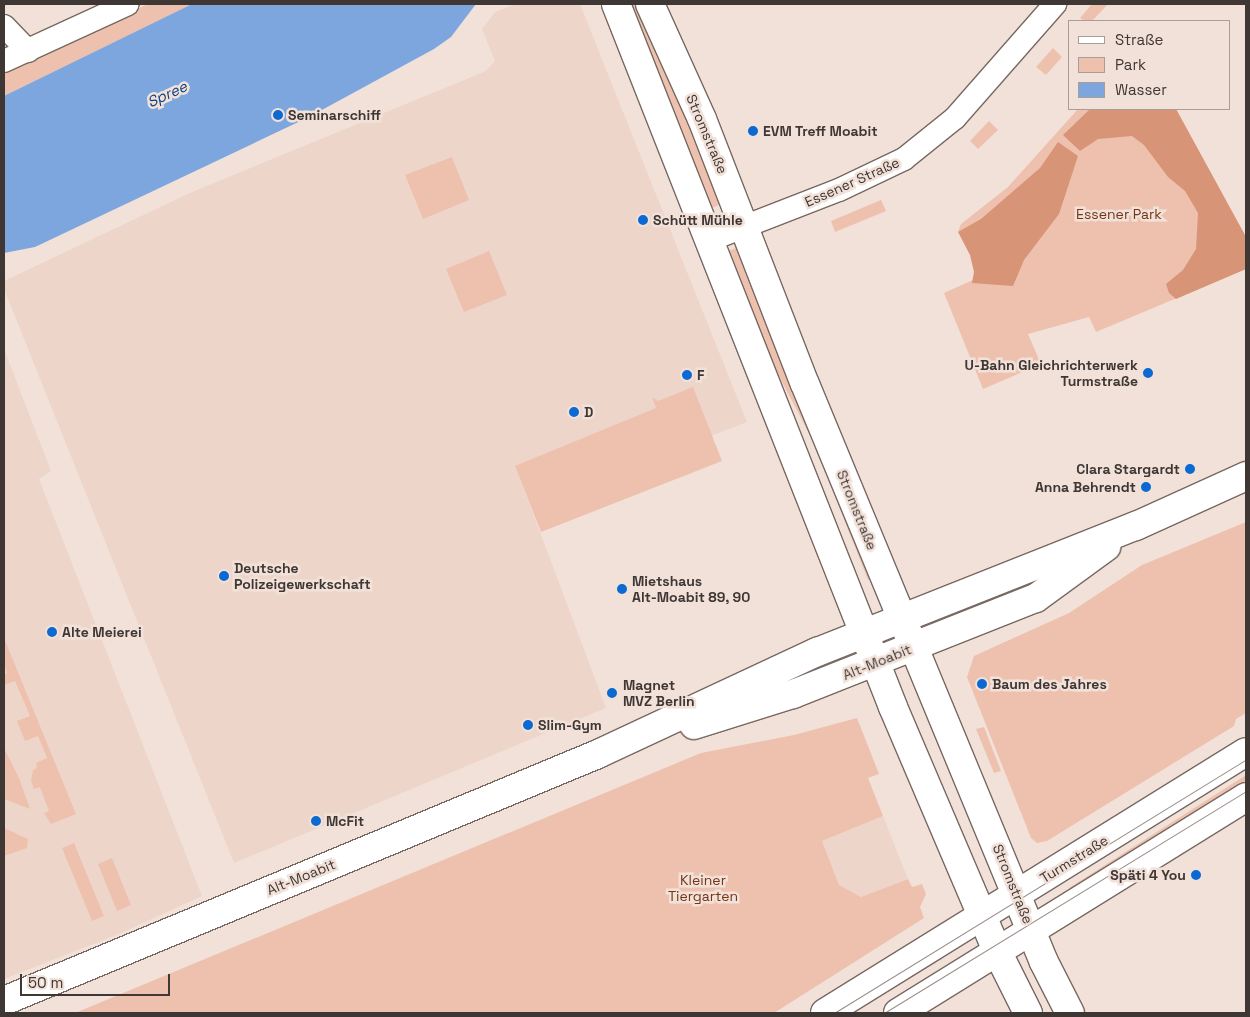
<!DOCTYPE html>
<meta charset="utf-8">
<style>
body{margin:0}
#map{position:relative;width:1250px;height:1017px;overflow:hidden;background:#f2e1d9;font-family:"Space Grotesk",sans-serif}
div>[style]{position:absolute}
.built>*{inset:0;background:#eed5ca}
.green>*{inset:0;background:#edc1ae}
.forest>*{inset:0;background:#d89476}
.water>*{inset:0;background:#7ea6de}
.roads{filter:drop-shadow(1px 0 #776861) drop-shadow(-1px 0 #776861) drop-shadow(0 1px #776861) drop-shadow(0 -1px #776861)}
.minor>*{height:22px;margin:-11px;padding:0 11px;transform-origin:11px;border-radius:11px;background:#fff}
.secondary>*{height:28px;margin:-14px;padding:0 14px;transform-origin:14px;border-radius:14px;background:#fff}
.tram>*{height:1px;margin:-0.5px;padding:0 0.5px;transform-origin:0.5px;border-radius:0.5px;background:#988c87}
.dots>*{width:14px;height:14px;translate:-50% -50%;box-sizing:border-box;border:2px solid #f2e1d9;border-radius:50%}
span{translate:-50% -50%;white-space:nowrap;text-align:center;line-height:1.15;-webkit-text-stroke:5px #f2e1d9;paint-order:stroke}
.poi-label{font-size:14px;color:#3e3734;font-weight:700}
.left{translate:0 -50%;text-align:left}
.right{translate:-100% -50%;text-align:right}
.street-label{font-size:14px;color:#3e3734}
.park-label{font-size:14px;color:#753616}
.water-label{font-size:15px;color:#0a4182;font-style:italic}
.frame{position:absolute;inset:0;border:5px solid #3e3734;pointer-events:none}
.legend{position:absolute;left:1068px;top:20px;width:162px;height:90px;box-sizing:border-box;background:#f2e1d9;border:1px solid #aa9d97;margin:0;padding:6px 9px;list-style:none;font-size:15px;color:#3e3734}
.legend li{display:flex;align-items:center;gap:10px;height:25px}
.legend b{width:25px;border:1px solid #aa9d97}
.scale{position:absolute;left:20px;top:974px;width:150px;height:22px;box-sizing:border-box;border:2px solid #3e3734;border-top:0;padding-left:6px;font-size:15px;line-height:18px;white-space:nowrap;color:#3e3734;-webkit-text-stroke:4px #f2e1d9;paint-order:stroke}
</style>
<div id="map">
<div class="built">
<div style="clip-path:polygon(516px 4px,580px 4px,747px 422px,652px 459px,516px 468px,606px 708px,234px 863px,4px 289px,4px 281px,192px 192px,486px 71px,495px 61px,482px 29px,495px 12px)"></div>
<div style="clip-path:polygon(4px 349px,51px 471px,39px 479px,202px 896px,119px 934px,4px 979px)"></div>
<div style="clip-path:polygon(883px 816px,908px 879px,861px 897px,839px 885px,822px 841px)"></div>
</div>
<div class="green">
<div style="clip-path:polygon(148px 4px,192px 4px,4px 96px,4px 72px)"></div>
<div style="clip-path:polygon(627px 4px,640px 4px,726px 202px,709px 209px)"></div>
<div style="clip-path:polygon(1092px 4px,1108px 4px,1092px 21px,1084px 21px,1080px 18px)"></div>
<div style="clip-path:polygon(1053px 48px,1062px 57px,1046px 75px,1036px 67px)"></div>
<div style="clip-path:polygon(1078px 109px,1176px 109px,1246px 237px,1246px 269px,1096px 332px,1089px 317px,1028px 334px,1041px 364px,983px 389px,944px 293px,984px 275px,963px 230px,958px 232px,961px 224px,1008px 187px)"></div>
<div style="clip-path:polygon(989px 121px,998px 130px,978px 149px,970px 141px)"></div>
<div style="clip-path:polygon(452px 157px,469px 200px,423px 219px,405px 175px)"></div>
<div style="clip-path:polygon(881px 200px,886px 211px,835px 232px,831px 221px)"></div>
<div style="clip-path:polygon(743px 245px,874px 577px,868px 580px,813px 441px,770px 359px,726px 252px)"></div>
<div style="clip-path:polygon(489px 251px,507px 295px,464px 312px,446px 269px)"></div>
<div style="clip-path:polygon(693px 387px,722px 461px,541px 532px,515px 466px,656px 408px,652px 397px,658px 401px)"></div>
<div style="clip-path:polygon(1246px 522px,1246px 713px,1236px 719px,1234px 726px,1047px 841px,1037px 843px,1031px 838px,967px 677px,974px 656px,1069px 613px,1142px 565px)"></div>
<div style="clip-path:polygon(4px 638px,76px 814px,51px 824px,44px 813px,49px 811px,40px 787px,34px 789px,31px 780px,33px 770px,37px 768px,36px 763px,47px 758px,38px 736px,25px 741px,17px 721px,30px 716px,15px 681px,4px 685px,4px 675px,7px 673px,4px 664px)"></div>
<div style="clip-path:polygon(857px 718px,879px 774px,868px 778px,883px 816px,822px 841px,839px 885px,861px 897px,908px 879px,912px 887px,922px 884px,926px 894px,920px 907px,924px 918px,774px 1013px,75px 1013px,701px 753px,794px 735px)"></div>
<div style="clip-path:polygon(984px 727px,1001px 771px,994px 773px,976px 729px)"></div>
<div style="clip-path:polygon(4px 748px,19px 778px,30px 809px,4px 799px)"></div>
<div style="clip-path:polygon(1246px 775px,1246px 786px,1071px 893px,1069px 888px)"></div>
<div style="clip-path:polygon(4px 828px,28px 839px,27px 848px,4px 856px)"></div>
<div style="clip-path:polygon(74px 843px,104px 916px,92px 921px,62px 848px)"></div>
<div style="clip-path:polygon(112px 858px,131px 905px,117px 911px,98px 864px)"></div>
<div style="clip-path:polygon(938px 953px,942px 959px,853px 1013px,843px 1013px)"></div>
</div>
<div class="forest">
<div style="clip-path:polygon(1090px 109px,1176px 109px,1246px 237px,1246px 269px,1176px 299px,1169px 293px,1166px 284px,1183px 270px,1196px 249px,1198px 213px,1185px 191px,1168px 177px,1144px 145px,1132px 136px,1098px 139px,1080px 151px,1063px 135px)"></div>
<div style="clip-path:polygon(1058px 142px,1078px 156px,1059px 214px,1024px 260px,1013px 286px,972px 283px,974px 272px,970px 255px,958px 232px,981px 219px,1040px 168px)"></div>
</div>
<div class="water">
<div style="clip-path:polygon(192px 4px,476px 4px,451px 37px,434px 49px,309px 117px,35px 247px,4px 253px,4px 96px)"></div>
</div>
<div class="roads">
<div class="minor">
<div style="left:4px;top:26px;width:35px;rotate:46deg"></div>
<div style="left:4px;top:61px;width:136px;rotate:-24.7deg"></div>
<div style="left:710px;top:240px;width:138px;rotate:-21.2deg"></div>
<div style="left:839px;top:190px;width:72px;rotate:-25.5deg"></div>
<div style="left:904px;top:159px;width:65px;rotate:-38.8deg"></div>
<div style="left:955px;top:118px;width:152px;rotate:-48.7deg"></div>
</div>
<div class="secondary">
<div style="left:616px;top:4px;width:756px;rotate:68.49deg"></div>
<div style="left:893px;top:707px;width:265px;rotate:66.9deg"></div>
<div style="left:997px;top:951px;width:69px;rotate:63.4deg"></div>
<div style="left:650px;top:4px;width:126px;rotate:65.7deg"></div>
<div style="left:702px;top:119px;width:284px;rotate:68.8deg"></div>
<div style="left:805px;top:384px;width:625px;rotate:67.54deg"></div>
<div style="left:1044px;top:962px;width:57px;rotate:63deg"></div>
<div style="left:694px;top:725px;width:104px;rotate:-17.4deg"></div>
<div style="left:793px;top:694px;width:261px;rotate:-21.6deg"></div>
<div style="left:1036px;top:598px;width:87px;rotate:-36.1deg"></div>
<div style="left:4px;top:1001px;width:643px;rotate:-22.58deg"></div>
<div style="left:598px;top:754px;width:242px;rotate:-25deg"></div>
<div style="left:817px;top:652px;width:343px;rotate:-21.6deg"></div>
<div style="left:1136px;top:526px;width:121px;rotate:-24.4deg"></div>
<div style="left:825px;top:1013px;width:495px;rotate:-31.8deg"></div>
<div style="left:898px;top:1013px;width:410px;rotate:-31.8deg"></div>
</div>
</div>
<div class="tram">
<div style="left:834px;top:1013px;width:483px;rotate:-31.6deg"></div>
<div style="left:884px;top:1013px;width:425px;rotate:-31.5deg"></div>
</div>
<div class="dots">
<div style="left:278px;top:115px;background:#0b69d1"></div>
<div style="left:753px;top:131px;background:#0b69d1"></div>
<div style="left:643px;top:220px;background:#0b69d1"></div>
<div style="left:1148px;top:373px;background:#0b69d1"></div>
<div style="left:687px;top:375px;background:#0b69d1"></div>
<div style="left:574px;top:412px;background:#0b69d1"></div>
<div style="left:1190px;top:469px;background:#0b69d1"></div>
<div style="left:1146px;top:487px;background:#0b69d1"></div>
<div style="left:224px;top:576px;background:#0b69d1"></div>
<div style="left:622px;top:589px;background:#0b69d1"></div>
<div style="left:52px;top:632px;background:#0b69d1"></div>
<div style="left:982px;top:684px;background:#0b69d1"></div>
<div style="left:612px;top:693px;background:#0b69d1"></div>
<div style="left:528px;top:725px;background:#0b69d1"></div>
<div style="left:316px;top:821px;background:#0b69d1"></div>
<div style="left:1196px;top:875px;background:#0b69d1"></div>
</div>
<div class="poi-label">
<span class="left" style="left:288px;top:115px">Seminarschiff</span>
<span class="left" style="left:763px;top:131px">EVM Treff Moabit</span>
<span class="left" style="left:653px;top:220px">Schütt Mühle</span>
<span class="right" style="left:1138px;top:373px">U-Bahn Gleichrichterwerk<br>Turmstraße</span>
<span class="left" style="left:697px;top:375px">F</span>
<span class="left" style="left:584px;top:412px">D</span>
<span class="right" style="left:1180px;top:469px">Clara Stargardt</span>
<span class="right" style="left:1136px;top:487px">Anna Behrendt</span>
<span class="left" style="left:234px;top:576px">Deutsche<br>Polizeigewerkschaft</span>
<span class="left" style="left:632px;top:589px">Mietshaus<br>Alt-Moabit 89, 90</span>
<span class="left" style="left:62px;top:632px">Alte Meierei</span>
<span class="left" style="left:992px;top:684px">Baum des Jahres</span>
<span class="left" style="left:623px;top:693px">Magnet<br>MVZ Berlin</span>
<span class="left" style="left:538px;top:725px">Slim-Gym</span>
<span class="left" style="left:326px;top:821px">McFit</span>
<span class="right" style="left:1186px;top:875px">Späti 4 You</span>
</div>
<div class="street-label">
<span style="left:707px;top:134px;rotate:67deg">Stromstraße</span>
<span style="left:852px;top:182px;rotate:-24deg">Essener Straße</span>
<span style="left:857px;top:510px;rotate:68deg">Stromstraße</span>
<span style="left:877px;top:662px;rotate:-22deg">Alt-Moabit</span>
<span style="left:1074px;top:859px;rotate:-32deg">Turmstraße</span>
<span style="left:301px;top:877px;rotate:-22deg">Alt-Moabit</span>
<span style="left:1013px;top:884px;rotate:68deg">Stromstraße</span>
</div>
<div class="park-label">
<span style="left:1119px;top:214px">Essener Park</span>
<span style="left:703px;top:888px">Kleiner<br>Tiergarten</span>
</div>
<div class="water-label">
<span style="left:167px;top:94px;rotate:-25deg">Spree</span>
</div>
<div class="frame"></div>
<ul class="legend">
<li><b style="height:6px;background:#fff"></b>Straße</li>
<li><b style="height:14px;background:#edc1ae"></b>Park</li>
<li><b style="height:14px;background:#7ea6de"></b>Wasser</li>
</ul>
<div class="scale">50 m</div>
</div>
